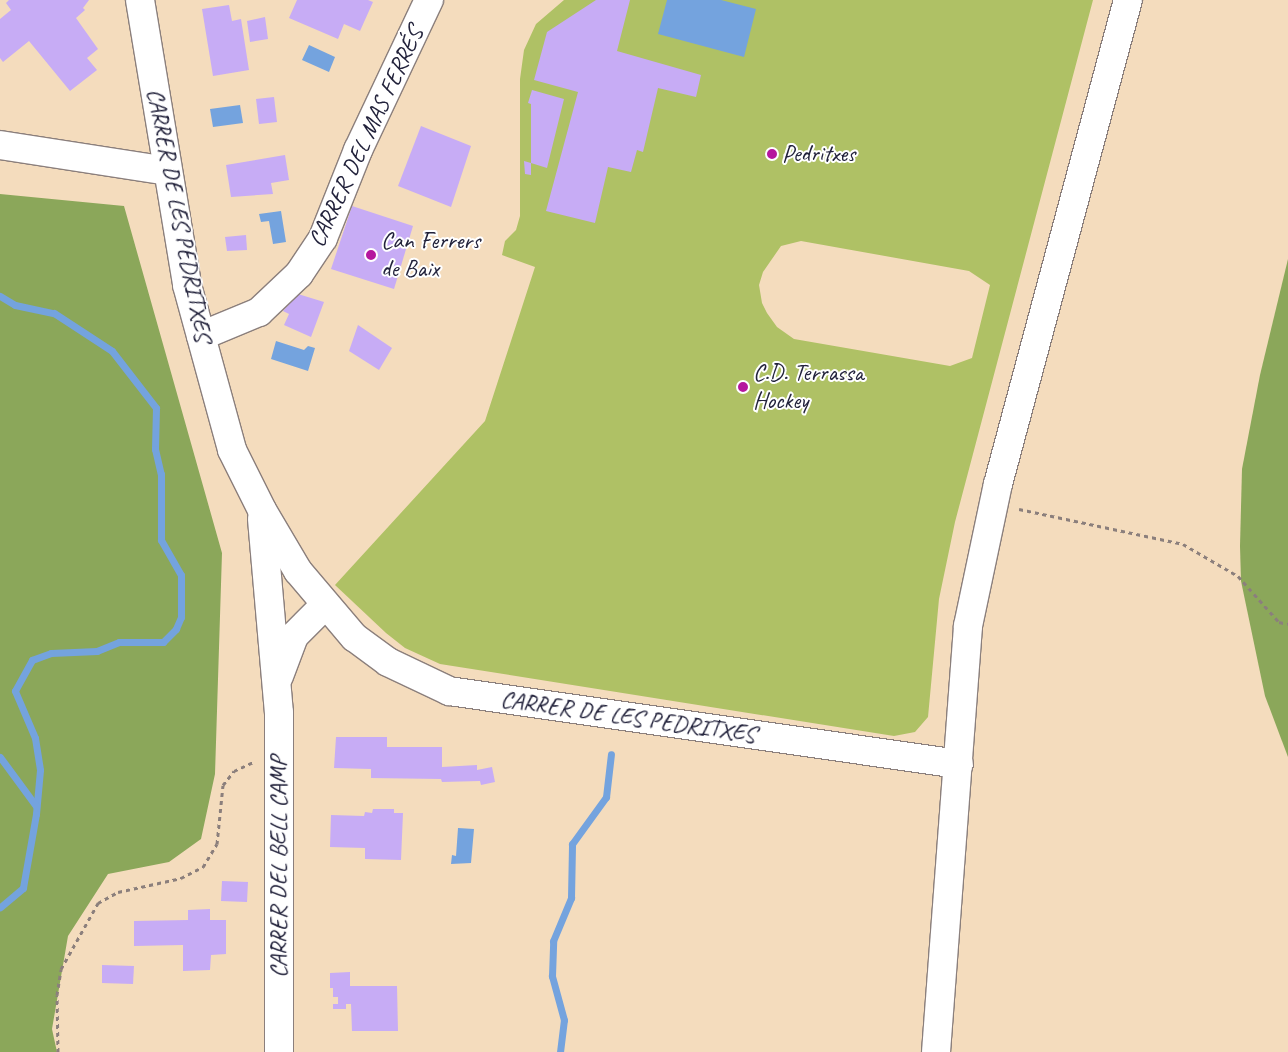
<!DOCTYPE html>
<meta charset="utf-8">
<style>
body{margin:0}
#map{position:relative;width:1288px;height:1052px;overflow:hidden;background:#f4dcbd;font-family:Caveat,sans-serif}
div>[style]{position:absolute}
.green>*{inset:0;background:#afc165}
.forest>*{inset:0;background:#8ba75a}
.water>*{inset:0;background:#74a3de}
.stream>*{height:7px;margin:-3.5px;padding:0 3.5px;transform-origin:3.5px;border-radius:3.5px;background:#74a3de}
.building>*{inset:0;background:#c7acf5}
.path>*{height:3px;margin-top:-1.5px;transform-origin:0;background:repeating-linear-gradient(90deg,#8b7f7c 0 4px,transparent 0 8px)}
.roads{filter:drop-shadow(1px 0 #8b7f7c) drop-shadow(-1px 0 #8b7f7c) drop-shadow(0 1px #8b7f7c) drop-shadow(0 -1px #8b7f7c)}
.minor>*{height:28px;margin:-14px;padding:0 14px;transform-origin:14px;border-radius:14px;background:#fff}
.dots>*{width:14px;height:14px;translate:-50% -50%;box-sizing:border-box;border:2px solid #fff;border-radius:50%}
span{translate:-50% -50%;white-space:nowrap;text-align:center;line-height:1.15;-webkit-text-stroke:4px #fff;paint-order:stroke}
.street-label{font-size:24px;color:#22223b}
.poi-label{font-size:24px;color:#22223b}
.left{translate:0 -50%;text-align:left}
</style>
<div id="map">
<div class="green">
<div style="clip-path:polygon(evenodd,564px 0,1093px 0,955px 522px,939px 599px,928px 717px,915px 732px,894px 736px,440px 664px,405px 648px,386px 633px,335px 585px,485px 421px,535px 267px,502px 255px,505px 241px,516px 230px,520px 216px,520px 79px,524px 50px,536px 24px,564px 0,801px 241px,969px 271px,990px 285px,972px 358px,950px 366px,794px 339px,777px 327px,767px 313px,762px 303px,759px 285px,763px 272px,781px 246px,801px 241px)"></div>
</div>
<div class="forest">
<div style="clip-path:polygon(0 194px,124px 206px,222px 553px,215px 774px,201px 839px,169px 862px,108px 874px,68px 936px,52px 1029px,57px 1052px,0 1052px)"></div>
<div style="clip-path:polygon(1288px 259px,1288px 757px,1265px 696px,1241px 581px,1240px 546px,1242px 469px,1260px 375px)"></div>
</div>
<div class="water">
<div style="clip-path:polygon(667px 0,721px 0,756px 9px,744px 57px,658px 34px)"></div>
<div style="clip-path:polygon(309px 45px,335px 57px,329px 72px,302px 60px)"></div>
<div style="clip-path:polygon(240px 105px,243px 123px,213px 127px,210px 109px)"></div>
<div style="clip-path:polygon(281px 211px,286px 242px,273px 244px,269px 221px,261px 222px,259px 214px)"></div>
<div style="clip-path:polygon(276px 341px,304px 350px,308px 346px,315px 348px,308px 371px,271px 359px)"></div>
<div style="clip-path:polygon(458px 828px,474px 829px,471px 863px,451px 864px,452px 855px,456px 856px)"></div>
</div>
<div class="stream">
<div style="left:0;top:296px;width:17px;rotate:31deg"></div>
<div style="left:15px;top:305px;width:40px;rotate:12deg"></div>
<div style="left:54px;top:313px;width:69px;rotate:33.2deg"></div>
<div style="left:112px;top:351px;width:72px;rotate:52.3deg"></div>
<div style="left:156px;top:408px;width:41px;rotate:91.4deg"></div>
<div style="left:155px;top:449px;width:26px;rotate:77deg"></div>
<div style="left:161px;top:474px;width:66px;rotate:90deg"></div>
<div style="left:161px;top:540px;width:40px;rotate:60.3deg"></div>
<div style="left:181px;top:575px;width:42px;rotate:90deg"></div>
<div style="left:181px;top:617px;width:13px;rotate:113deg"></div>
<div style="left:176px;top:629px;width:18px;rotate:135deg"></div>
<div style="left:163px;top:642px;width:44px;rotate:180deg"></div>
<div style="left:119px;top:642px;width:24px;rotate:158deg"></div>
<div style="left:97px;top:651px;width:46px;rotate:177.5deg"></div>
<div style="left:51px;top:653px;width:20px;rotate:160deg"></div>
<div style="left:32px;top:660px;width:35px;rotate:119deg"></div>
<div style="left:15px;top:691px;width:51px;rotate:66.9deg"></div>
<div style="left:35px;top:738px;width:32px;rotate:81deg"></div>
<div style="left:40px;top:770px;width:44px;rotate:95.2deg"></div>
<div style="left:36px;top:814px;width:75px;rotate:100deg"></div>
<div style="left:23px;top:888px;width:30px;rotate:140deg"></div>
<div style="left:0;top:757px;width:61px;rotate:53.7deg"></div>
<div style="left:560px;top:1052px;width:32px;rotate:-83deg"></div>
<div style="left:564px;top:1020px;width:46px;rotate:-105.3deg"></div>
<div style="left:552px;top:976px;width:35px;rotate:-88deg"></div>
<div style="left:553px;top:941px;width:47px;rotate:-67.3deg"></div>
<div style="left:571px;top:898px;width:54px;rotate:-88.9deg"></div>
<div style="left:572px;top:844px;width:58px;rotate:-54.1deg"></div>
<div style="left:606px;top:797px;width:43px;rotate:-83.4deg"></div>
</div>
<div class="building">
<div style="clip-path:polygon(9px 0,89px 0,83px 8px,85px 10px,76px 18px,98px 49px,87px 58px,97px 70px,70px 91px,29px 41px,3px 62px,0 58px,0 19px,11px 10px,6px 3px)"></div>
<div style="clip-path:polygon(297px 0,368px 0,373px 2px,360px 31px,344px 24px,338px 39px,289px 18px)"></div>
<div style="clip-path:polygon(596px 0,630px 0,617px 51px,701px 75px,696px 97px,658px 88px,643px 152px,637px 150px,631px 172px,608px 167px,595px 223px,546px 211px,578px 92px,534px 80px,547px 32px)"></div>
<div style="clip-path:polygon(229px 5px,232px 21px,241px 19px,249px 70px,213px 76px,202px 9px)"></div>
<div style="clip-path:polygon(265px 17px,268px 39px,250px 42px,247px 21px)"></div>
<div style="clip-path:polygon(532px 90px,564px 99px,547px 168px,531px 163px,531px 175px,525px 174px,524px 161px,531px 163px,531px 104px,528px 103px)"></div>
<div style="clip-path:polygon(274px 97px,277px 122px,259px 124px,256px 99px)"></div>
<div style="clip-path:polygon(421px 126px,471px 146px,451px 207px,398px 186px)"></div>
<div style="clip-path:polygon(285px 155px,289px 180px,271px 183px,273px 194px,231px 197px,226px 165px)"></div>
<div style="clip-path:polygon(352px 206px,413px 226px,394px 289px,331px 269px)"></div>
<div style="clip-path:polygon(246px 235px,247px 250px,227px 251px,225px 237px)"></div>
<div style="clip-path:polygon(298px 294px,324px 302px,311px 337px,284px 325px,289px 314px,283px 311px)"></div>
<div style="clip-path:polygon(358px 325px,392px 348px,379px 370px,349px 351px)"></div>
<div style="clip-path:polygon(336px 737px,387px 737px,387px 747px,442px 747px,442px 767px,477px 765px,477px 770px,492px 767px,495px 782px,481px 785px,480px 781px,442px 782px,441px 779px,371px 778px,371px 769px,334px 768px)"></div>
<div style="clip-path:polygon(373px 809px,394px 809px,394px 813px,403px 813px,401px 860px,365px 859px,365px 848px,330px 847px,331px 815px,364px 816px,365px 812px,372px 813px)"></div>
<div style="clip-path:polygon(222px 881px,248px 882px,247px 902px,221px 901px)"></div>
<div style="clip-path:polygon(210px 909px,210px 920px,226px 920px,226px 954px,211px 955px,210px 970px,183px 971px,183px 945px,134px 946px,134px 921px,188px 920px,188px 910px)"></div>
<div style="clip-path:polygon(102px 965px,134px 966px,133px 984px,102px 983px)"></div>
<div style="clip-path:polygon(350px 972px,350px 986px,397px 986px,398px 1031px,352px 1031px,351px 1004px,346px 1004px,346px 1009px,333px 1009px,333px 1004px,338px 1004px,338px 997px,333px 997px,333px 988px,330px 988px,330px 973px)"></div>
</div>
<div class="path">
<div style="left:1019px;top:509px;width:168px;rotate:12deg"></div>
<div style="left:1183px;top:544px;width:64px;rotate:30.2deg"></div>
<div style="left:1238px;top:576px;width:62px;rotate:48.3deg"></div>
<div style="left:1279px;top:622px;width:9px;rotate:13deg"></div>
<div style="left:58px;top:1052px;width:57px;rotate:-91deg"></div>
<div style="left:57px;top:995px;width:26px;rotate:-81deg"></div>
<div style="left:61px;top:969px;width:76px;rotate:-60.7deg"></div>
<div style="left:98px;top:903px;width:23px;rotate:-29deg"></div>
<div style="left:118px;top:892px;width:65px;rotate:-12.5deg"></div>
<div style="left:181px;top:878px;width:25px;rotate:-27deg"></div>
<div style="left:203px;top:867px;width:27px;rotate:-59deg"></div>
<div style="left:217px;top:844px;width:59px;rotate:-84.2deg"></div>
<div style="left:223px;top:785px;width:18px;rotate:-52deg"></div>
<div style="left:234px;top:771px;width:21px;rotate:-25deg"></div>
</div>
<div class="roads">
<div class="minor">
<div style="left:140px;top:0;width:289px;rotate:80.6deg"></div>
<div style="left:187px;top:285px;width:171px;rotate:74.7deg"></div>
<div style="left:232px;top:450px;width:67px;rotate:63.4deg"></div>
<div style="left:262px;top:510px;width:71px;rotate:59.5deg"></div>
<div style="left:298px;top:571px;width:87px;rotate:49.7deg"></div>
<div style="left:354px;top:637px;width:42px;rotate:36.3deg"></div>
<div style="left:388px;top:662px;width:68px;rotate:25.4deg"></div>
<div style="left:449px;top:691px;width:515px;rotate:8.15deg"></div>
<div style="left:0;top:145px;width:169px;rotate:8.8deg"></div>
<div style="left:201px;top:336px;width:63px;rotate:-22.5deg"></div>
<div style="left:259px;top:312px;width:55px;rotate:-43.5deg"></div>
<div style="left:299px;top:274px;width:43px;rotate:-56.3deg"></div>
<div style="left:323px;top:238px;width:95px;rotate:-68.3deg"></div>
<div style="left:358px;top:150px;width:166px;rotate:-64.7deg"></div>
<div style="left:262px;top:519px;width:195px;rotate:85deg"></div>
<div style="left:279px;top:713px;width:339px;rotate:90deg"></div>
<div style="left:279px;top:676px;width:43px;rotate:-69.4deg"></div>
<div style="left:294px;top:636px;width:44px;rotate:-45deg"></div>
<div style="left:936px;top:1052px;width:427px;rotate:-85.7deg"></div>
<div style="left:968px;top:626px;width:145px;rotate:-78.1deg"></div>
<div style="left:998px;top:484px;width:501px;rotate:-74.97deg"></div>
</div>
</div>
<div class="dots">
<div style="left:772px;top:154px;background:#b5179e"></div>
<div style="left:371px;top:255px;background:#b5179e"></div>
<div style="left:743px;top:387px;background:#b5179e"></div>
</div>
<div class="street-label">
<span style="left:366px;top:137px;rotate:-65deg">CARRER DEL MAS FERRÉS</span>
<span style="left:179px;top:215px;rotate:79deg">CARRER DE LES PEDRITXES</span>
<span style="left:628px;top:717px;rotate:8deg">CARRER DE LES PEDRITXES</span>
<span style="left:279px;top:867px;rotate:-90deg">CARRER DEL BELL CAMP</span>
</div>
<div class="poi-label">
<span class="left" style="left:782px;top:154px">Pedritxes</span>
<span class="left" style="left:381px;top:255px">Can Ferrers<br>de Baix</span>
<span class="left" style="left:753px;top:387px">C.D. Terrassa<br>Hockey</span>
</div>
</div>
